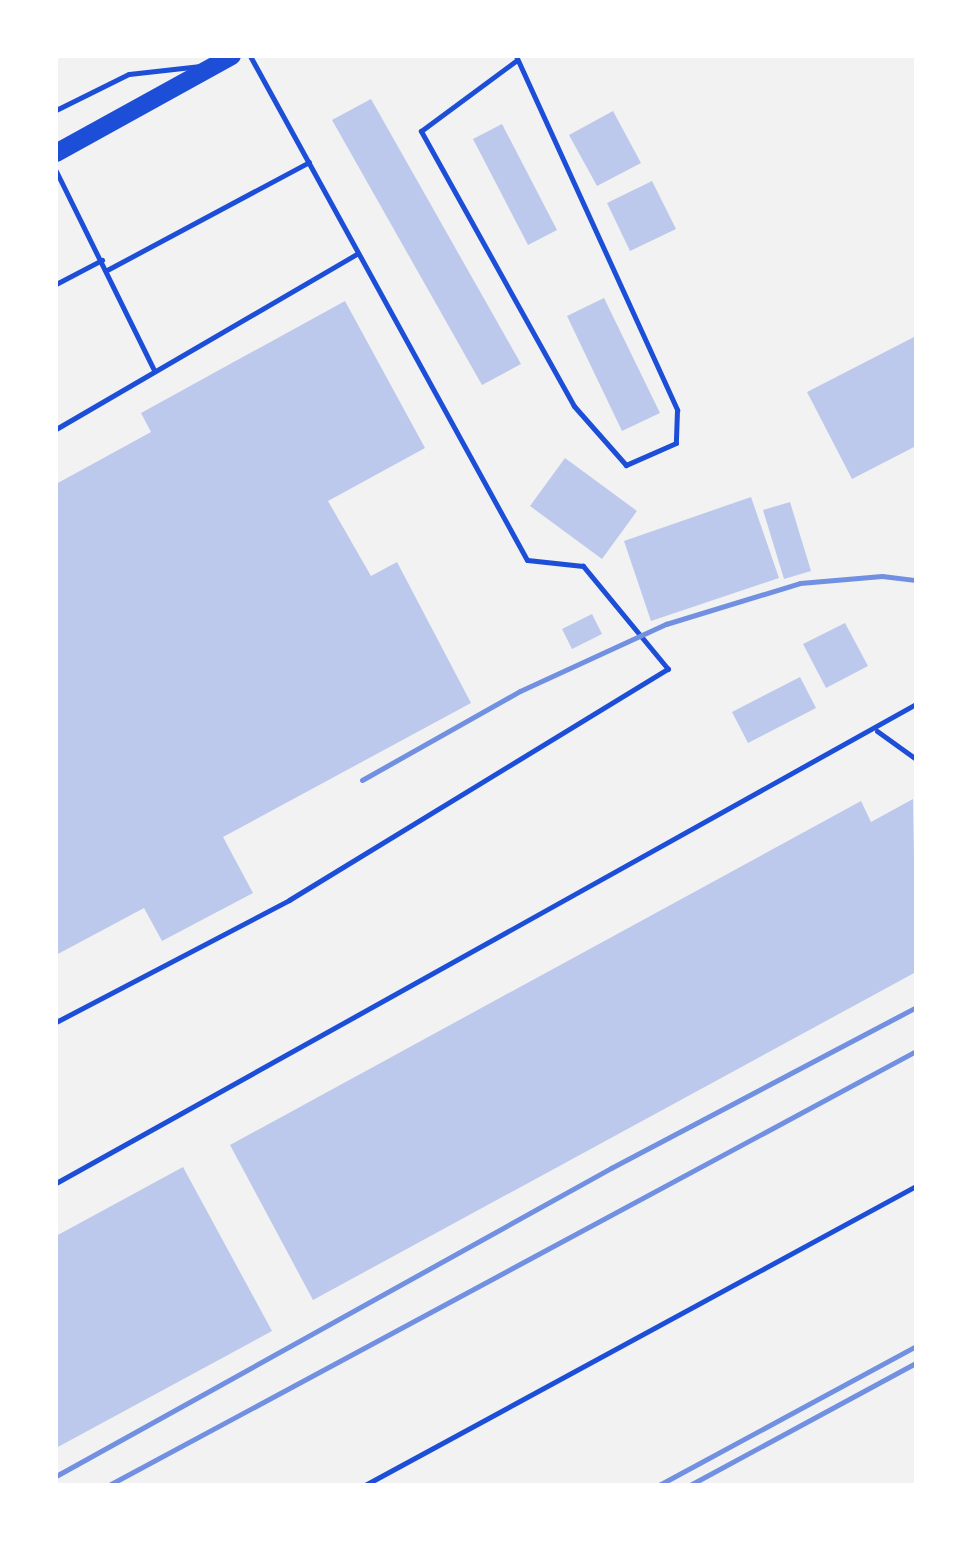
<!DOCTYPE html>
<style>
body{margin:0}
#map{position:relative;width:972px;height:1541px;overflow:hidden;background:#f2f2f2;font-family:Montserrat,sans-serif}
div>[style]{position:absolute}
.building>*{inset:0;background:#bdc9ec}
.service>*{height:5px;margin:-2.5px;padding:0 2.5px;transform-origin:2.5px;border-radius:2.5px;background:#1d4ed8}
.primary>*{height:18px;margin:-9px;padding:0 9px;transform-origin:9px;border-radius:9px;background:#1d4ed8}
.rail>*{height:5px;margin:-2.5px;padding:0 2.5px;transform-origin:2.5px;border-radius:2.5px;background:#7290e2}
span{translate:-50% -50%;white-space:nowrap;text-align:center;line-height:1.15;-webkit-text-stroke:7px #fff;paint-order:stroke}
.frame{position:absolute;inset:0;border:58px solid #fff;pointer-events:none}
</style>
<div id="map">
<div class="building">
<div style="clip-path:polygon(371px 99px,521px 364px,482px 385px,332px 120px)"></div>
<div style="clip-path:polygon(613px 111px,641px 163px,597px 186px,569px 135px)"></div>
<div style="clip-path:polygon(502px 124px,557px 230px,528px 245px,473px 139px)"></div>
<div style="clip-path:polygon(652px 181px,676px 229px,630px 251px,607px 203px)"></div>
<div style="clip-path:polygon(604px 298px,660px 413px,622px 431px,567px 316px)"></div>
<div style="clip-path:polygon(345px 301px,425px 448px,328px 501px,371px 576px,397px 562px,471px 703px,223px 837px,253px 893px,162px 941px,144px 908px,56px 955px,56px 484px,151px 432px,141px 413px)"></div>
<div style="clip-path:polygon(916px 336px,916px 446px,852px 479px,807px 392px)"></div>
<div style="clip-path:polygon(565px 458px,637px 511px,602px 559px,530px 506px)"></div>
<div style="clip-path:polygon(751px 497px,779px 578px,651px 621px,624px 541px)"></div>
<div style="clip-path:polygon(790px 502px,811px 571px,784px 579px,763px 510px)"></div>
<div style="clip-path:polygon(592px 614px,602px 634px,572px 649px,562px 629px)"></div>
<div style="clip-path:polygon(845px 623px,868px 666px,826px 688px,803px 644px)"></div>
<div style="clip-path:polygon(800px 677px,816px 708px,748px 743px,732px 712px)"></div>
<div style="clip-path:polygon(913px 799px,916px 972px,313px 1300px,230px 1145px,861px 801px,871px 822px)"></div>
<div style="clip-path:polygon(183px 1167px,272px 1331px,56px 1448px,56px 1236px)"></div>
</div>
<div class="service">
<div style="left:516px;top:56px;width:389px;rotate:65.5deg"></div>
<div style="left:677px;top:410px;width:33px;rotate:92deg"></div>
<div style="left:676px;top:443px;width:55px;rotate:156.3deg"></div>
<div style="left:626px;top:465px;width:79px;rotate:-131.4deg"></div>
<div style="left:574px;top:406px;width:315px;rotate:-119.1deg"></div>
<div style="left:421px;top:131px;width:119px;rotate:-36.5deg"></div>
<div style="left:56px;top:110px;width:81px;rotate:-26.3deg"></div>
<div style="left:129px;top:74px;width:72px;rotate:-6.3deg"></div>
<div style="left:56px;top:171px;width:220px;rotate:63.8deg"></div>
<div style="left:107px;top:270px;width:229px;rotate:-28.1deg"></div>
<div style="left:56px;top:284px;width:52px;rotate:-27.6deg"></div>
<div style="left:56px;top:429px;width:348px;rotate:-30.2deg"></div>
<div style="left:877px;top:731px;width:48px;rotate:35.7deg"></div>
<div style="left:56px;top:1022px;width:263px;rotate:-27.6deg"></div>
<div style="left:289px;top:900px;width:444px;rotate:-31.4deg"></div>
<div style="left:668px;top:669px;width:134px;rotate:-129.5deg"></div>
<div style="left:583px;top:566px;width:56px;rotate:-173.9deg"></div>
<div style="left:527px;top:560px;width:575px;rotate:-118.79deg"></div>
<div style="left:56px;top:1183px;width:984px;rotate:-29.12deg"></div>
<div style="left:365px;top:1485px;width:627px;rotate:-28.49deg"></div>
</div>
<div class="primary">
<div style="left:56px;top:153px;width:201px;rotate:-28.9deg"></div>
</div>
<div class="rail">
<div style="left:362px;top:780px;width:181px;rotate:-29.4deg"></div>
<div style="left:520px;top:691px;width:161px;rotate:-24.7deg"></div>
<div style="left:666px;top:624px;width:140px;rotate:-17deg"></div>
<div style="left:800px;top:583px;width:82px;rotate:-4.9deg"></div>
<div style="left:882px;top:576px;width:34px;rotate:7deg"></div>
<div style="left:56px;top:1476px;width:635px;rotate:-29.03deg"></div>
<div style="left:611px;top:1168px;width:345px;rotate:-27.8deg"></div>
<div style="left:109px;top:1485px;width:916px;rotate:-28.27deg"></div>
<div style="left:659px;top:1485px;width:292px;rotate:-28.4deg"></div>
<div style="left:690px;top:1485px;width:257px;rotate:-28.4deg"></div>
</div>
<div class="frame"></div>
</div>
